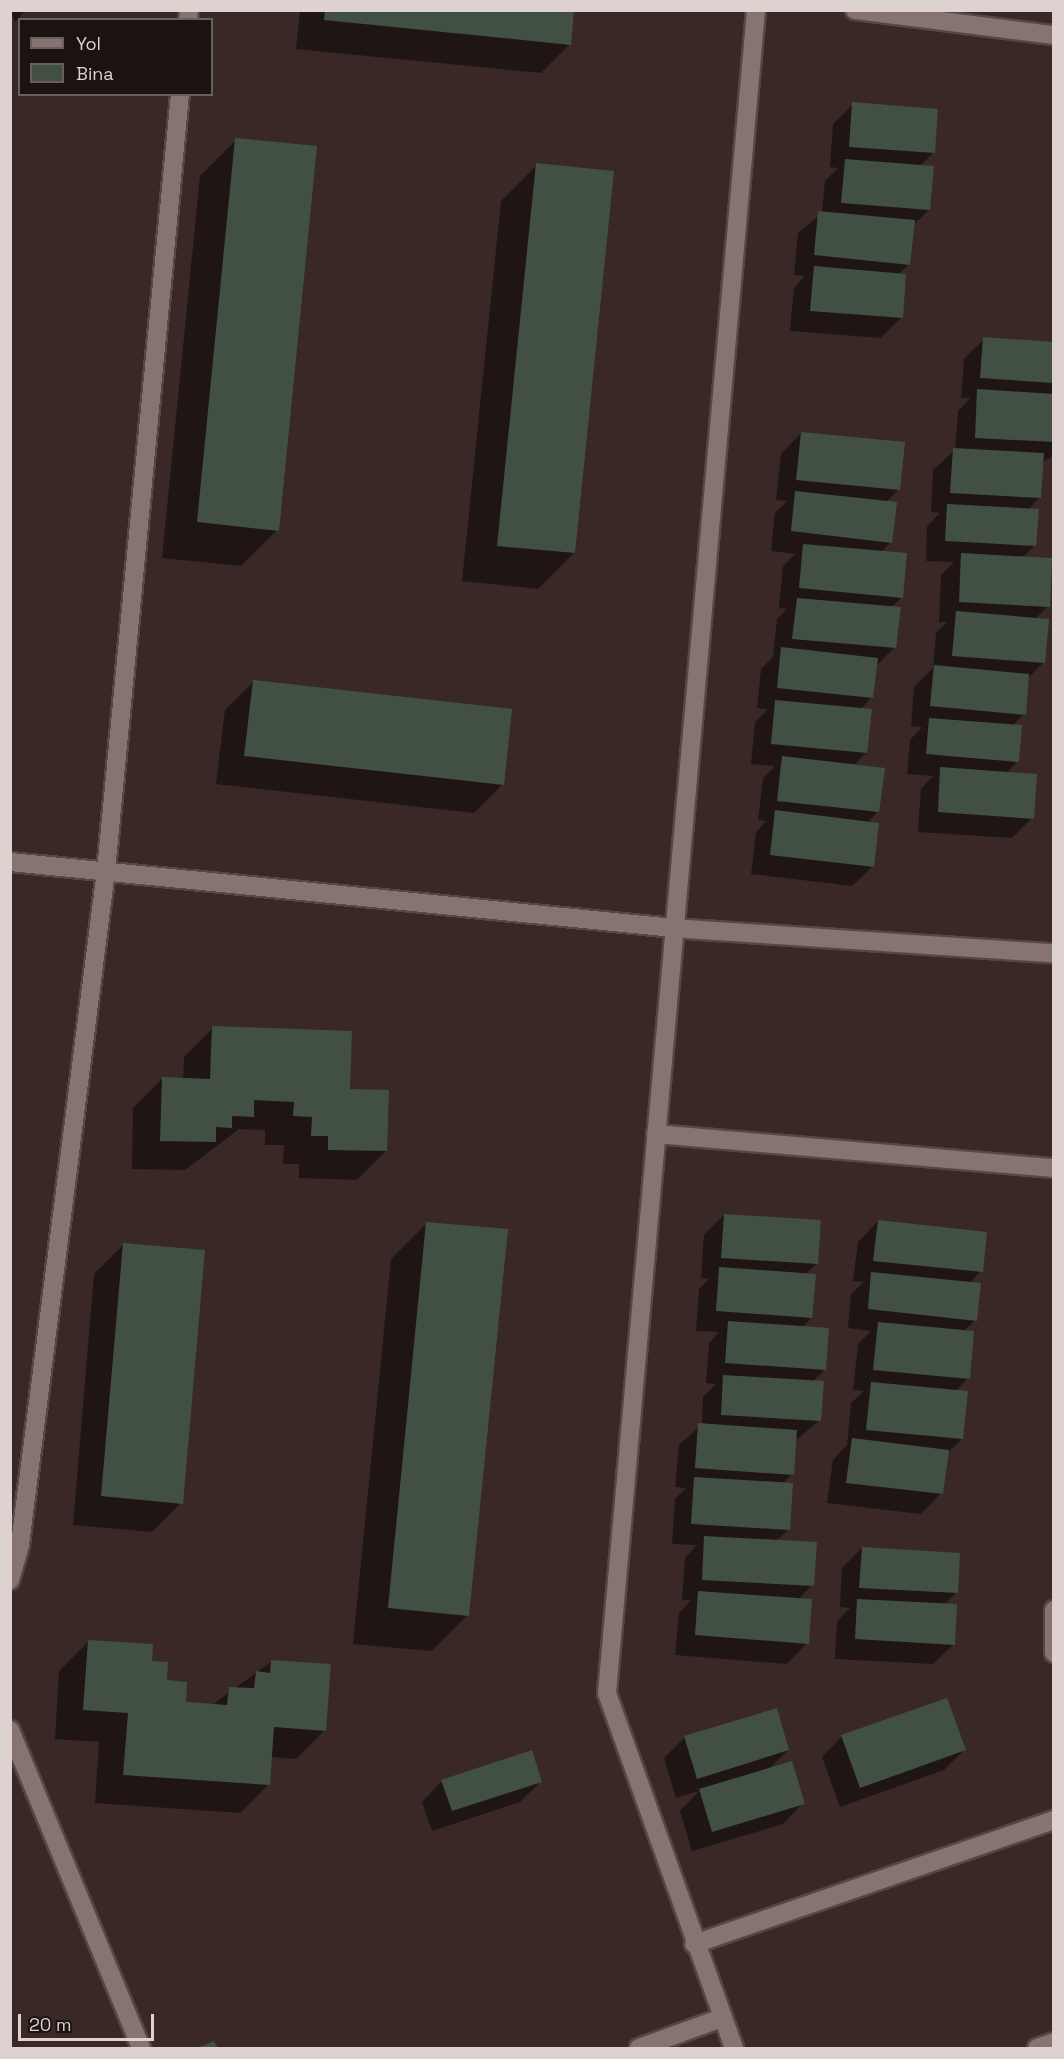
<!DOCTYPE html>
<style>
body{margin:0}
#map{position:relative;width:1064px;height:2059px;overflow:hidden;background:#3a2826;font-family:"Space Grotesk",sans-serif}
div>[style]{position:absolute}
.shadow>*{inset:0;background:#0007}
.building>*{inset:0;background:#425044}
.roads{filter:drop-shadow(2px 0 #554745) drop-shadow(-2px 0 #554745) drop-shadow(0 2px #554745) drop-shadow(0 -2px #554745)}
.street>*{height:18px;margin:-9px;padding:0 9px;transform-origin:9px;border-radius:9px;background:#877370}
span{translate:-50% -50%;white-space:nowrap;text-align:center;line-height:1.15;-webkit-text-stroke:4.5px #1b1312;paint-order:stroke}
.frame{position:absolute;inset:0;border:12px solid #ddd2d0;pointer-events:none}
.legend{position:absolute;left:18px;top:18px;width:195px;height:78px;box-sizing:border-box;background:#1b1312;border:2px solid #695f5e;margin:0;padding:8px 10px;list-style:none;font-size:18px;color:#ddd2d0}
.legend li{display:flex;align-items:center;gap:12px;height:30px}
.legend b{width:30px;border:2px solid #695f5e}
.scale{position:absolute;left:18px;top:2014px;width:136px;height:27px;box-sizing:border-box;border:3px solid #ddd2d0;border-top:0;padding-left:8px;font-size:18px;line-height:21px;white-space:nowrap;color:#ddd2d0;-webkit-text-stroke:4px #1b1312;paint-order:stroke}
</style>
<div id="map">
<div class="shadow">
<div style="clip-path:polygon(10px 10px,26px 10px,15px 22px)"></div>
<div style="clip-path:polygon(300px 10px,573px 10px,570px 44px,541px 73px,296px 49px)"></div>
<div style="clip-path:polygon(853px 104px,933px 153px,919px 167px,929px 210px,912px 226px,908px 265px,899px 274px,901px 318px,881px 338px,790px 331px,794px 288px,805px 276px,794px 275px,798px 233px,822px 213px,825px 181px,838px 168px,830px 167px,833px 124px)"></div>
<div style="clip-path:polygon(236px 140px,277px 530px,241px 566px,162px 558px,200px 176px)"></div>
<div style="clip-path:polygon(537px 165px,574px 553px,538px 589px,462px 581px,501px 201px)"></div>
<div style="clip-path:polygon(984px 339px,1054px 344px,1054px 455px,1042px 463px,1040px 497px,1028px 510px,1035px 545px,1022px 558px,1048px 606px,1035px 619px,1044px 662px,1027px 679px,1024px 714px,1013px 725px,1018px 761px,1006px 773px,1032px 818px,1012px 838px,918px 832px,921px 789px,933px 776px,907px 774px,910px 740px,922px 727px,911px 726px,914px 687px,933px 668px,936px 633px,947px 622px,939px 622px,941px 575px,954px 562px,926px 561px,927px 526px,940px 513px,931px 512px,933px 470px,955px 450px,958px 411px,970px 398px,961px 398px,964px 359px)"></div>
<div style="clip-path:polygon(801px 433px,898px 490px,885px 503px,891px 542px,880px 553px,901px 598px,891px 608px,895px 647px,875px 667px,872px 697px,860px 710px,866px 753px,853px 766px,878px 811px,867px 823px,873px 866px,852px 886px,751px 874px,756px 832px,766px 821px,758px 820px,763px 778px,775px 766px,751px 764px,755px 722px,768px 709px,757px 708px,761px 669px,773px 657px,777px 619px,787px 609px,779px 608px,783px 566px,795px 554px,771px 551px,775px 513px,787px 501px,776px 500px,781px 454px)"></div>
<div style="clip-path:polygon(254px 681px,503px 784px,474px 813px,216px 784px,225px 710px)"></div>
<div style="clip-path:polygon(213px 1028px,386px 1151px,357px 1180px,299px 1178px,299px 1164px,283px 1164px,284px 1145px,265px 1145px,265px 1130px,239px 1129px,185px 1170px,132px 1169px,133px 1108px,162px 1079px,183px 1080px,184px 1057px)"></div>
<div style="clip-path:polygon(724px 1215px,816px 1264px,806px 1274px,811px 1318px,802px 1327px,824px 1370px,812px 1382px,820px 1420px,795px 1441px,792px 1474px,782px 1484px,789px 1529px,776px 1541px,812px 1585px,798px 1600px,807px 1643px,787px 1664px,675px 1655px,679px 1613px,691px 1600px,682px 1600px,685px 1558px,697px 1545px,672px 1544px,675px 1499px,686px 1488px,675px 1487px,679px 1445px,702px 1424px,703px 1397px,716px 1384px,706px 1383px,709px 1343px,719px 1332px,696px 1331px,699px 1289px,709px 1279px,701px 1278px,704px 1235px)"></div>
<div style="clip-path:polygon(878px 1221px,981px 1271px,969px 1284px,975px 1320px,964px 1331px,968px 1378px,955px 1392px,962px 1439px,947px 1454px,941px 1493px,921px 1514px,827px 1503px,833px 1460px,847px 1445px,851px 1403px,864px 1391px,853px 1390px,858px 1344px,871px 1331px,848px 1328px,851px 1294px,864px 1282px,853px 1281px,858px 1242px)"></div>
<div style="clip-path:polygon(427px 1223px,468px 1615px,432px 1651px,353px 1644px,391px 1259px)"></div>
<div style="clip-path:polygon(123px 1245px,181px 1503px,152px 1532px,73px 1525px,94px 1274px)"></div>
<div style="clip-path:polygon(862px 1548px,957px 1592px,944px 1605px,954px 1644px,933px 1664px,835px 1659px,837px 1621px,850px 1608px,840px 1607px,842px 1568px)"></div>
<div style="clip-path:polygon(88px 1642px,150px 1662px,185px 1704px,212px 1705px,272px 1661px,325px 1730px,296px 1759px,271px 1757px,269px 1784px,240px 1813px,95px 1803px,99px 1742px,55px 1739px,59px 1671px)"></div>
<div style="clip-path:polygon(842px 1736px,964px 1750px,944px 1770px,840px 1807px,822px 1757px)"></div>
<div style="clip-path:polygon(685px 1737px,788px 1750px,768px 1770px,803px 1803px,783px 1824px,692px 1851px,680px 1811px,699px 1791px,676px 1798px,664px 1758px)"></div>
<div style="clip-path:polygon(442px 1781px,541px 1781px,520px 1802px,432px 1831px,422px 1802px)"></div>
</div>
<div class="building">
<div style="clip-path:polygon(325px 10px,574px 10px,571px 45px,324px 20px)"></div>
<div style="clip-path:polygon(852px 102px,938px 109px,935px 153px,849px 147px)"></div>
<div style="clip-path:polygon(235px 138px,317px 146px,279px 531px,197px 522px)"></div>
<div style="clip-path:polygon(845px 159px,934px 166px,930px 210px,841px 203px)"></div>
<div style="clip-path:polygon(536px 163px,614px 171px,575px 553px,497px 546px)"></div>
<div style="clip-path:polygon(818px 211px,915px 220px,910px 265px,814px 255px)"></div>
<div style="clip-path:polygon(814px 266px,906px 274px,903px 318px,810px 311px)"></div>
<div style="clip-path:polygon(983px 337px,1054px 342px,1054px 383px,980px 378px)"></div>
<div style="clip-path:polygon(977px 389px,1054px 394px,1054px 442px,975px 438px)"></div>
<div style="clip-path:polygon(801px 432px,905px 442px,900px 490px,796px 480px)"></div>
<div style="clip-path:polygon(953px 448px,1044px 453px,1041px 498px,950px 493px)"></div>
<div style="clip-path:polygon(795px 491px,897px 502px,892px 543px,791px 531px)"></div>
<div style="clip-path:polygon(947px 504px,1039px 509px,1036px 546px,945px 541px)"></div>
<div style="clip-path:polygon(803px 544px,907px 553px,903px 598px,799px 588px)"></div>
<div style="clip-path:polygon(961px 553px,1052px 558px,1050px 607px,959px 602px)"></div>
<div style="clip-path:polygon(797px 598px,901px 607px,896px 648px,792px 639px)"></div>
<div style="clip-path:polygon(956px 611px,1049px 619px,1045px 663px,952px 656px)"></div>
<div style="clip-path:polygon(781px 647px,878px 658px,873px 698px,777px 688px)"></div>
<div style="clip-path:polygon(934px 665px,1029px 674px,1026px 715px,930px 706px)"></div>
<div style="clip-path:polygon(253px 680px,512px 709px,504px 785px,244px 756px)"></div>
<div style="clip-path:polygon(775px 700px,872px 709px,867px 753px,771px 744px)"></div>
<div style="clip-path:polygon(929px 718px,1022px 725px,1019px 762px,926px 754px)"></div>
<div style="clip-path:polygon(782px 756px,885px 768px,879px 812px,777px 801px)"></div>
<div style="clip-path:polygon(940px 767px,1037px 774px,1034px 819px,938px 812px)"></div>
<div style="clip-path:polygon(775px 810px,879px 823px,874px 867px,770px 855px)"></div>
<div style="clip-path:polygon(212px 1026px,352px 1031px,350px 1089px,389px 1090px,387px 1151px,328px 1150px,328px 1136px,311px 1136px,312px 1117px,293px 1116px,294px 1102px,254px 1100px,254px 1117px,232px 1116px,232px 1128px,216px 1127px,216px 1142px,160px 1141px,162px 1077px,210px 1079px)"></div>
<div style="clip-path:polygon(724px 1214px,821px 1220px,818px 1264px,721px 1258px)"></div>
<div style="clip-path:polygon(878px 1220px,987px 1232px,983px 1272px,873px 1261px)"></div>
<div style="clip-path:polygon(426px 1222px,508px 1229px,469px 1616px,388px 1608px)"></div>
<div style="clip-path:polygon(123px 1243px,205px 1250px,183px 1504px,101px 1496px)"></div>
<div style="clip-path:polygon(719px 1267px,816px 1274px,812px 1318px,716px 1311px)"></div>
<div style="clip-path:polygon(871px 1272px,981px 1283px,977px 1321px,868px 1309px)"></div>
<div style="clip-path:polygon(728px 1321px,829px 1328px,826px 1370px,725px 1363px)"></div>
<div style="clip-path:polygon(878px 1322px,974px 1331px,970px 1379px,873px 1370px)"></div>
<div style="clip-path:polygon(723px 1375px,824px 1381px,821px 1421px,721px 1415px)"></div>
<div style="clip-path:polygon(871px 1382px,968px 1391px,963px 1439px,866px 1430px)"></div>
<div style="clip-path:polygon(698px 1423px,797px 1430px,794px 1475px,695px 1468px)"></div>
<div style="clip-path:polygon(852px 1438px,949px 1450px,943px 1494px,846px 1483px)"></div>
<div style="clip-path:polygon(694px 1477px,793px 1483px,790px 1530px,691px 1524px)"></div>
<div style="clip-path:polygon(704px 1536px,817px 1542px,814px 1586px,702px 1580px)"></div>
<div style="clip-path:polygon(862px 1547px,960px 1553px,958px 1593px,859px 1588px)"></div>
<div style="clip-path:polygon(698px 1591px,812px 1599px,809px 1644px,695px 1635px)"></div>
<div style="clip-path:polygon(857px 1599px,957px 1604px,955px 1645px,855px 1639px)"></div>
<div style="clip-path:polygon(88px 1640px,153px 1644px,152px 1661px,168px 1662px,167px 1680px,187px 1682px,186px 1702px,227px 1705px,229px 1687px,254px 1688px,256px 1671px,270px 1673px,271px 1660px,331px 1664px,326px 1731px,274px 1727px,270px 1785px,123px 1775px,128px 1713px,83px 1710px)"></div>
<div style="clip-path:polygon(947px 1698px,966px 1750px,860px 1788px,841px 1735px)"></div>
<div style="clip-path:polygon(777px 1708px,789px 1750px,697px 1779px,684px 1736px)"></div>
<div style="clip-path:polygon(532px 1750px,542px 1782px,452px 1811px,441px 1780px)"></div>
<div style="clip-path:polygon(792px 1761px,805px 1804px,712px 1832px,699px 1789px)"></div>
<div style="clip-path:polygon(214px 2041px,218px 2048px,197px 2048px)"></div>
</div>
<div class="roads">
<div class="street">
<div style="left:855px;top:10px;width:201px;rotate:7.2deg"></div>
<div style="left:188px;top:20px;width:10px;rotate:-84deg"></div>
<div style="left:10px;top:862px;width:666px;rotate:5.68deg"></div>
<div style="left:673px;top:928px;width:382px;rotate:3.8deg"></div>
<div style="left:656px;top:1134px;width:399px;rotate:4.9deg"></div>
<div style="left:10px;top:1580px;width:37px;rotate:-74deg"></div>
<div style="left:20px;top:1544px;width:678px;rotate:-82.72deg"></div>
<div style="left:106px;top:871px;width:781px;rotate:-84.56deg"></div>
<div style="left:1054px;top:1610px;width:43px;rotate:90deg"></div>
<div style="left:10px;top:1730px;width:344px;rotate:67.6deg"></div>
<div style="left:694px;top:1944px;width:381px;rotate:-19deg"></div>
<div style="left:639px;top:2048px;width:88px;rotate:-19.9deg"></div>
<div style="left:734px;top:2048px;width:377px;rotate:-109.7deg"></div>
<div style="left:607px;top:1693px;width:1690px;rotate:-84.94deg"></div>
<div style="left:1037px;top:2048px;width:18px;rotate:-19deg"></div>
</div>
</div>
<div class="frame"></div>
<ul class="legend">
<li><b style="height:8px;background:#877370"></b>Yol</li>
<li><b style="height:16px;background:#425044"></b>Bina</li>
</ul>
<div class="scale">20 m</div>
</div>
